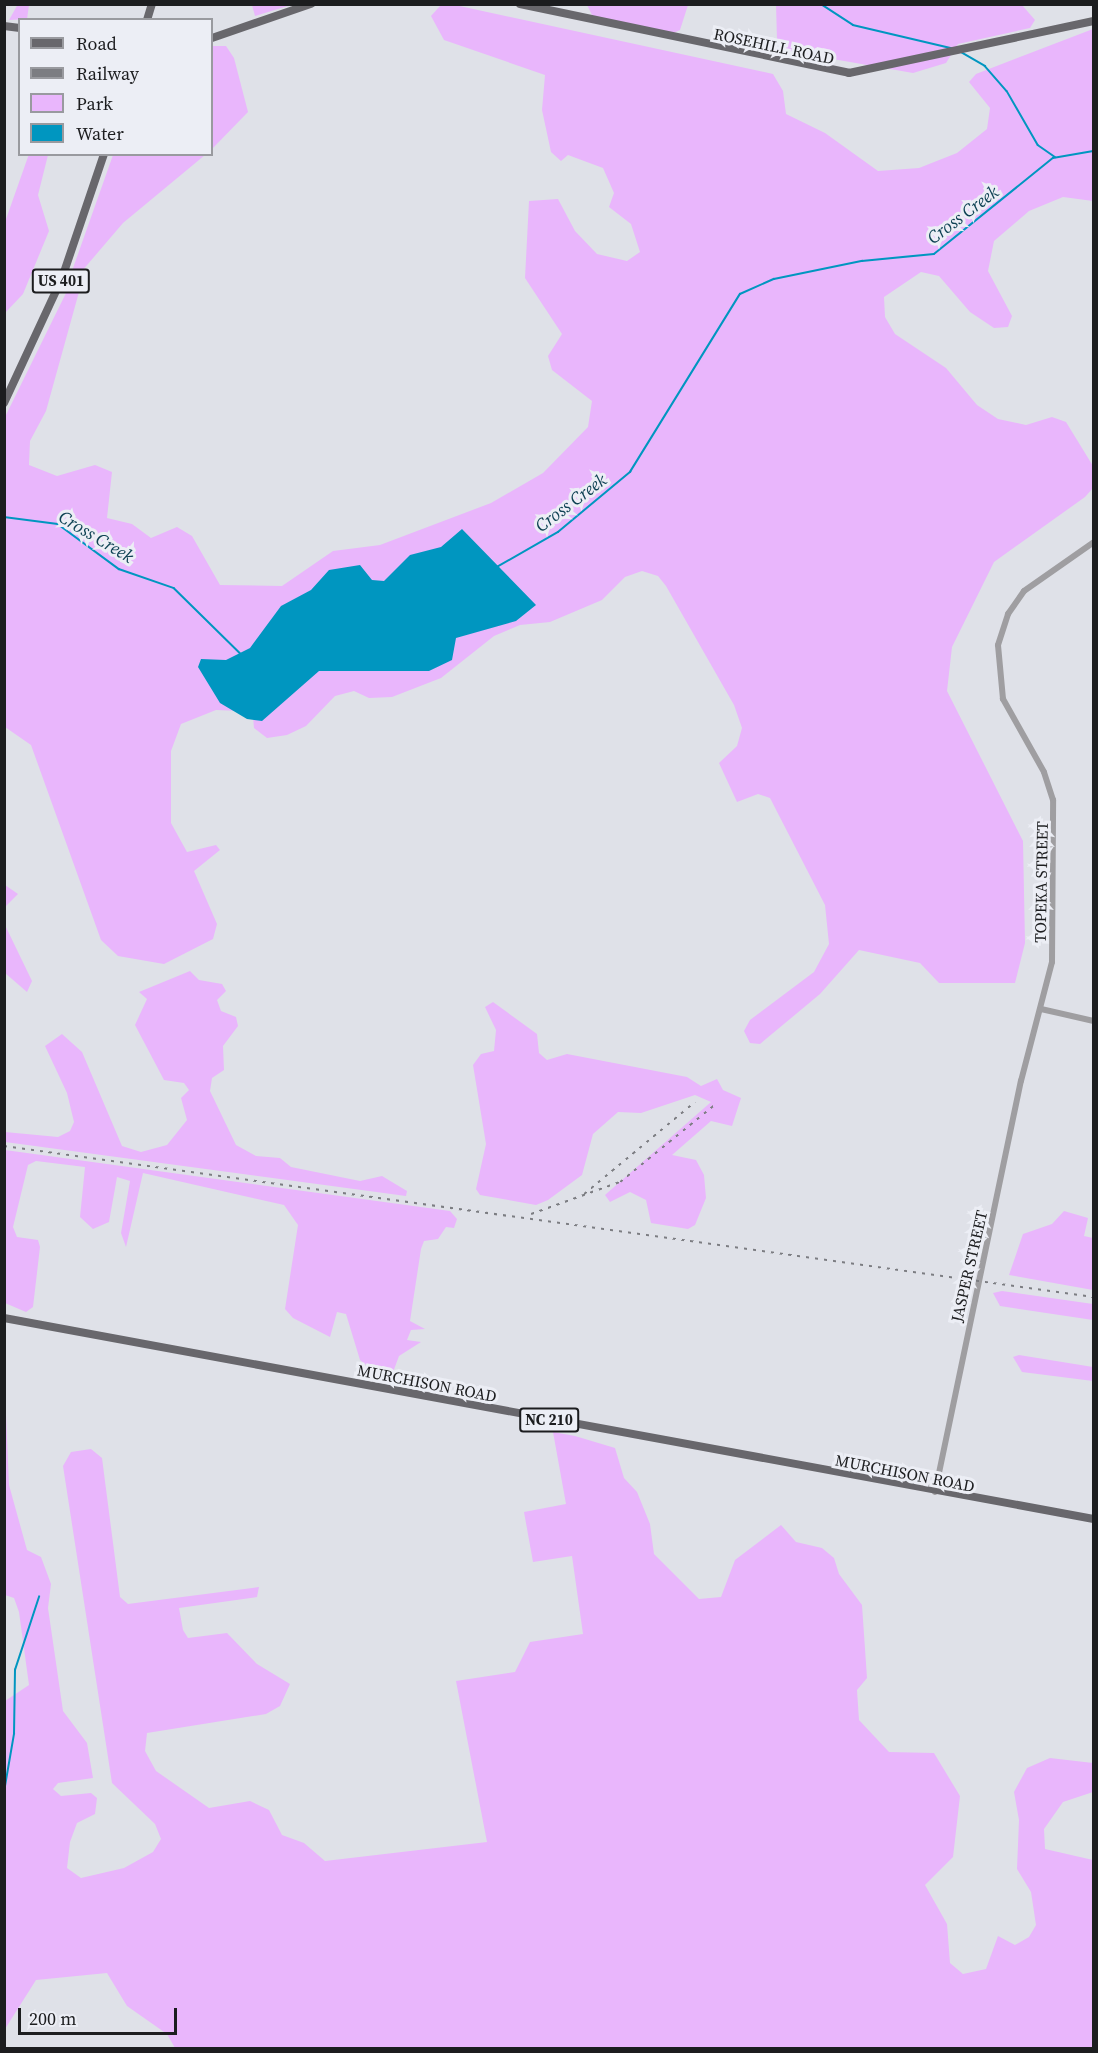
<!DOCTYPE html>
<style>
body{margin:0}
#map{position:relative;width:1098px;height:2053px;overflow:hidden;background:#dfe1e8;font-family:"Source Serif 4",serif}
div>[style]{position:absolute}
.green>*{inset:0;background:#e9b6fc}
.water>*{inset:0;background:#0096c0}
.stream>*{height:1.5px;margin:-0.75px;padding:0 0.75px;transform-origin:0.75px;border-radius:0.75px;background:#0096c0}
.minor>*{height:6px;margin:-3px;padding:0 3px;transform-origin:3px;border-radius:3px;background:#9f9ea1}
.major>*{height:8px;margin:-4px;padding:0 4px;transform-origin:4px;border-radius:4px;background:#68676c}
.rail>*{height:1.5px;margin-top:-0.75px;transform-origin:0;background:repeating-linear-gradient(90deg,#7c7d82 0 3px,transparent 0 9px)}
span{translate:-50% -50%;white-space:nowrap;text-align:center;line-height:1.15;-webkit-text-stroke:6px #eceef5;paint-order:stroke}
.shield-label span{padding:2px 4px;background:#eceef5;border:2px solid;border-radius:4px;-webkit-text-stroke-width:0}
.shield-label{font-size:15px;color:#1c1d1f;font-weight:700}
.street-label{font-size:16px;color:#1c1d1f}
.water-label{font-size:18px;color:#0f4254;font-style:italic}
.frame{position:absolute;inset:0;border:6px solid #1c1d1f;pointer-events:none}
.legend{position:absolute;left:18px;top:18px;width:195px;height:138px;box-sizing:border-box;background:#eceef5;border:2px solid #999a9f;margin:0;padding:8px 10px;list-style:none;font-size:18px;color:#1c1d1f}
.legend li{display:flex;align-items:center;gap:12px;height:30px}
.legend b{width:30px;border:2px solid #999a9f}
.scale{position:absolute;left:18px;top:2008px;width:159px;height:27px;box-sizing:border-box;border:3px solid #1c1d1f;border-top:0;padding-left:8px;font-size:18px;line-height:21px;white-space:nowrap;color:#1c1d1f;-webkit-text-stroke:4px #eceef5;paint-order:stroke}
</style>
<div id="map">
<div class="green">
<div style="clip-path:polygon(18px 4px,29px 5px,27px 19px,9px 20px)"></div>
<div style="clip-path:polygon(776px 4px,1022px 5px,1035px 20px,1030px 28px,958px 44px,946px 63px,913px 73px,787px 51px,777px 40px)"></div>
<div style="clip-path:polygon(252px 5px,291px 5px,255px 16px)"></div>
<div style="clip-path:polygon(455px 5px,773px 74px,783px 91px,786px 114px,825px 133px,878px 171px,919px 168px,957px 153px,987px 129px,990px 108px,969px 82px,976px 74px,1093px 29px,1093px 201px,1063px 197px,1029px 211px,994px 241px,988px 271px,1012px 316px,1008px 327px,994px 328px,970px 312px,939px 276px,921px 272px,884px 297px,885px 317px,895px 334px,946px 368px,977px 405px,998px 419px,1026px 425px,1052px 417px,1066px 422px,1093px 466px,1093px 488px,1085px 497px,994px 562px,952px 647px,947px 691px,1023px 841px,1025px 943px,1015px 983px,939px 983px,920px 963px,859px 950px,820px 994px,760px 1044px,750px 1043px,744px 1031px,750px 1020px,814px 972px,829px 944px,825px 905px,770px 798px,758px 794px,737px 802px,719px 763px,737px 746px,742px 728px,734px 705px,666px 586px,658px 576px,642px 571px,625px 577px,602px 600px,550px 622px,520px 625px,494px 636px,441px 678px,392px 697px,369px 698px,354px 691px,335px 696px,306px 726px,287px 735px,267px 738px,254px 728px,253px 717px,240px 711px,216px 710px,181px 724px,171px 751px,171px 823px,187px 852px,216px 845px,220px 850px,194px 871px,217px 924px,213px 939px,164px 964px,118px 956px,101px 940px,31px 745px,5px 727px,4px 419px,66px 293px,74px 288px,79px 292px,46px 411px,30px 441px,29px 465px,57px 476px,95px 465px,112px 472px,107px 518px,132px 524px,151px 538px,177px 527px,192px 536px,220px 585px,282px 586px,333px 551px,380px 545px,491px 503px,543px 473px,588px 427px,592px 401px,552px 370px,548px 356px,562px 334px,525px 278px,529px 201px,558px 199px,575px 231px,597px 254px,627px 261px,640px 252px,631px 224px,609px 207px,614px 193px,603px 168px,568px 155px,561px 161px,551px 152px,542px 110px,545px 75px,444px 40px,431px 16px,440px 6px)"></div>
<div style="clip-path:polygon(587px 5px,688px 5px,680px 30px,671px 34px,593px 17px)"></div>
<div style="clip-path:polygon(212px 46px,226px 46px,234px 58px,248px 112px,212px 149px)"></div>
<div style="clip-path:polygon(29px 154px,48px 155px,38px 195px,49px 231px,23px 294px,5px 313px,5px 222px)"></div>
<div style="clip-path:polygon(113px 155px,205px 155px,123px 223px,76px 278px,72px 271px)"></div>
<div style="clip-path:polygon(5px 885px,18px 894px,5px 907px,4px 885px)"></div>
<div style="clip-path:polygon(4px 923px,32px 981px,27px 992px,5px 973px)"></div>
<div style="clip-path:polygon(190px 971px,199px 980px,222px 984px,226px 991px,217px 1000px,221px 1011px,236px 1017px,238px 1026px,223px 1046px,224px 1070px,212px 1078px,210px 1091px,236px 1145px,256px 1156px,280px 1158px,291px 1167px,360px 1181px,382px 1176px,407px 1191px,406px 1196px,5px 1142px,5px 1132px,58px 1137px,70px 1131px,74px 1122px,67px 1093px,45px 1046px,62px 1034px,82px 1052px,122px 1146px,141px 1152px,167px 1145px,187px 1120px,181px 1098px,189px 1090px,184px 1083px,164px 1080px,135px 1025px,147px 999px,139px 992px)"></div>
<div style="clip-path:polygon(493px 1002px,537px 1034px,539px 1053px,547px 1060px,567px 1054px,687px 1077px,701px 1086px,717px 1079px,723px 1090px,741px 1098px,732px 1126px,711px 1121px,672px 1155px,696px 1160px,704px 1175px,706px 1198px,695px 1225px,688px 1229px,651px 1223px,646px 1200px,630px 1192px,610px 1202px,605px 1195px,711px 1102px,695px 1095px,641px 1113px,618px 1112px,593px 1134px,582px 1175px,548px 1200px,536px 1205px,480px 1195px,476px 1189px,486px 1144px,473px 1065px,481px 1054px,494px 1051px,496px 1030px,485px 1007px)"></div>
<div style="clip-path:polygon(5px 1150px,450px 1211px,457px 1219px,454px 1228px,446px 1227px,438px 1239px,424px 1241px,421px 1249px,410px 1321px,425px 1329px,411px 1330px,407px 1340px,421px 1342px,399px 1356px,389px 1383px,360px 1360px,346px 1314px,337px 1312px,330px 1337px,293px 1318px,285px 1309px,298px 1225px,284px 1205px,143px 1173px,126px 1247px,121px 1233px,130px 1181px,117px 1177px,109px 1222px,93px 1229px,80px 1217px,85px 1167px,36px 1161px,28px 1165px,13px 1227px,17px 1237px,38px 1240px,40px 1247px,33px 1307px,26px 1312px,5px 1303px)"></div>
<div style="clip-path:polygon(1064px 1211px,1088px 1218px,1084px 1236px,1093px 1238px,1093px 1290px,1009px 1275px,1023px 1234px,1052px 1224px)"></div>
<div style="clip-path:polygon(1002px 1291px,1093px 1304px,1093px 1320px,1000px 1306px,993px 1293px)"></div>
<div style="clip-path:polygon(1019px 1355px,1093px 1367px,1093px 1381px,1022px 1372px,1013px 1357px)"></div>
<div style="clip-path:polygon(5px 1391px,9px 1485px,27px 1550px,41px 1557px,51px 1584px,48px 1608px,63px 1711px,87px 1743px,93px 1778px,58px 1783px,53px 1789px,61px 1796px,91px 1793px,97px 1798px,95px 1814px,77px 1823px,70px 1842px,67px 1868px,81px 1878px,124px 1868px,153px 1852px,161px 1839px,155px 1824px,112px 1783px,63px 1466px,71px 1452px,91px 1449px,102px 1458px,120px 1597px,128px 1604px,259px 1587px,257px 1597px,179px 1608px,183px 1630px,188px 1638px,227px 1633px,257px 1664px,290px 1684px,280px 1706px,266px 1714px,147px 1733px,145px 1751px,156px 1771px,209px 1808px,250px 1801px,269px 1810px,282px 1835px,304px 1843px,325px 1861px,487px 1842px,456px 1681px,515px 1672px,530px 1642px,583px 1634px,572px 1556px,533px 1562px,524px 1512px,566px 1504px,553px 1432px,575px 1436px,615px 1448px,624px 1478px,637px 1492px,650px 1524px,654px 1554px,699px 1599px,721px 1597px,735px 1560px,781px 1525px,796px 1542px,822px 1548px,834px 1558px,839px 1574px,862px 1605px,867px 1678px,857px 1690px,859px 1720px,889px 1752px,934px 1753px,960px 1796px,953px 1857px,925px 1885px,947px 1924px,950px 1963px,963px 1974px,986px 1969px,998px 1936px,1015px 1945px,1029px 1937px,1036px 1925px,1031px 1892px,1017px 1869px,1019px 1820px,1014px 1792px,1027px 1768px,1050px 1758px,1093px 1763px,1093px 1792px,1063px 1802px,1044px 1829px,1045px 1849px,1093px 1860px,1093px 2048px,175px 2048px,167px 2034px,127px 2006px,107px 1973px,36px 1980px,5px 2029px,5px 1701px,29px 1685px,19px 1612px,14px 1598px,5px 1595px)"></div>
</div>
<div class="water">
<div style="clip-path:polygon(462px 529px,536px 605px,516px 621px,456px 638px,452px 660px,429px 671px,319px 671px,262px 721px,247px 719px,220px 703px,198px 667px,201px 659px,226px 660px,250px 648px,281px 606px,311px 590px,329px 570px,360px 565px,372px 580px,384px 581px,410px 555px,441px 547px)"></div>
</div>
<div class="stream">
<div style="left:821px;top:4px;width:38px;rotate:33deg"></div>
<div style="left:853px;top:25px;width:101px;rotate:13.2deg"></div>
<div style="left:961px;top:52px;width:28px;rotate:30deg"></div>
<div style="left:985px;top:66px;width:33px;rotate:49deg"></div>
<div style="left:1007px;top:91px;width:62px;rotate:60.1deg"></div>
<div style="left:1038px;top:145px;width:21px;rotate:35deg"></div>
<div style="left:4px;top:517px;width:54px;rotate:7.4deg"></div>
<div style="left:58px;top:524px;width:76px;rotate:36.4deg"></div>
<div style="left:119px;top:569px;width:58px;rotate:19.1deg"></div>
<div style="left:174px;top:588px;width:93px;rotate:44.6deg"></div>
<div style="left:497px;top:567px;width:70px;rotate:-29.8deg"></div>
<div style="left:558px;top:532px;width:94px;rotate:-39.8deg"></div>
<div style="left:630px;top:472px;width:209px;rotate:-58.3deg"></div>
<div style="left:740px;top:294px;width:37px;rotate:-24deg"></div>
<div style="left:774px;top:279px;width:90px;rotate:-11.6deg"></div>
<div style="left:862px;top:261px;width:72px;rotate:-5.6deg"></div>
<div style="left:934px;top:254px;width:153px;rotate:-38.9deg"></div>
<div style="left:1053px;top:158px;width:42px;rotate:-9.7deg"></div>
<div style="left:4px;top:1792px;width:59px;rotate:-80.2deg"></div>
<div style="left:14px;top:1734px;width:64px;rotate:-89.1deg"></div>
<div style="left:15px;top:1670px;width:77px;rotate:-71.8deg"></div>
</div>
<div class="minor">
<div style="left:1041px;top:1009px;width:54px;rotate:12.8deg"></div>
<div style="left:935px;top:1492px;width:420px;rotate:-78.2deg"></div>
<div style="left:1021px;top:1081px;width:123px;rotate:-75.4deg"></div>
<div style="left:1052px;top:962px;width:162px;rotate:-89.6deg"></div>
<div style="left:1053px;top:800px;width:29px;rotate:-108deg"></div>
<div style="left:1044px;top:772px;width:84px;rotate:-119.3deg"></div>
<div style="left:1003px;top:699px;width:54px;rotate:-95.3deg"></div>
<div style="left:998px;top:645px;width:33px;rotate:-72deg"></div>
<div style="left:1008px;top:614px;width:28px;rotate:-55deg"></div>
<div style="left:1024px;top:591px;width:85px;rotate:-35deg"></div>
</div>
<div class="major">
<div style="left:520px;top:4px;width:336px;rotate:11.8deg"></div>
<div style="left:849px;top:73px;width:250px;rotate:-12deg"></div>
<div style="left:147px;top:20px;width:17px;rotate:-73deg"></div>
<div style="left:4px;top:26px;width:16px;rotate:7deg"></div>
<div style="left:212px;top:38px;width:105px;rotate:-19deg"></div>
<div style="left:4px;top:403px;width:138px;rotate:-65.1deg"></div>
<div style="left:62px;top:278px;width:131px;rotate:-71.3deg"></div>
<div style="left:4px;top:1318px;width:1108px;rotate:10.45deg"></div>
</div>
<div class="rail">
<div style="left:4px;top:1146px;width:1100px;rotate:7.89deg"></div>
<div style="left:584px;top:1194px;width:144px;rotate:-39.7deg"></div>
<div style="left:531px;top:1214px;width:95px;rotate:-19.8deg"></div>
<div style="left:620px;top:1182px;width:125px;rotate:-39.2deg"></div>
</div>
<div class="shield-label">
<span style="left:61px;top:281px">US 401</span>
<span style="left:549px;top:1420px">NC 210</span>
</div>
<div class="street-label">
<span style="left:774px;top:46px;rotate:12deg">ROSEHILL ROAD</span>
<span style="left:1041px;top:882px;rotate:-89deg">TOPEKA STREET</span>
<span style="left:969px;top:1266px;rotate:-77deg">JASPER STREET</span>
<span style="left:427px;top:1383px;rotate:11deg">MURCHISON ROAD</span>
<span style="left:905px;top:1473px;rotate:11deg">MURCHISON ROAD</span>
</div>
<div class="water-label">
<span style="left:963px;top:215px;rotate:-37deg">Cross Creek</span>
<span style="left:571px;top:503px;rotate:-37deg">Cross Creek</span>
<span style="left:96px;top:537px;rotate:31deg">Cross Creek</span>
</div>
<div class="frame"></div>
<ul class="legend">
<li><b style="height:8px;background:#68676c"></b>Road</li>
<li><b style="height:8px;background:#7c7d82"></b>Railway</li>
<li><b style="height:16px;background:#e9b6fc"></b>Park</li>
<li><b style="height:16px;background:#0096c0"></b>Water</li>
</ul>
<div class="scale">200 m</div>
</div>
